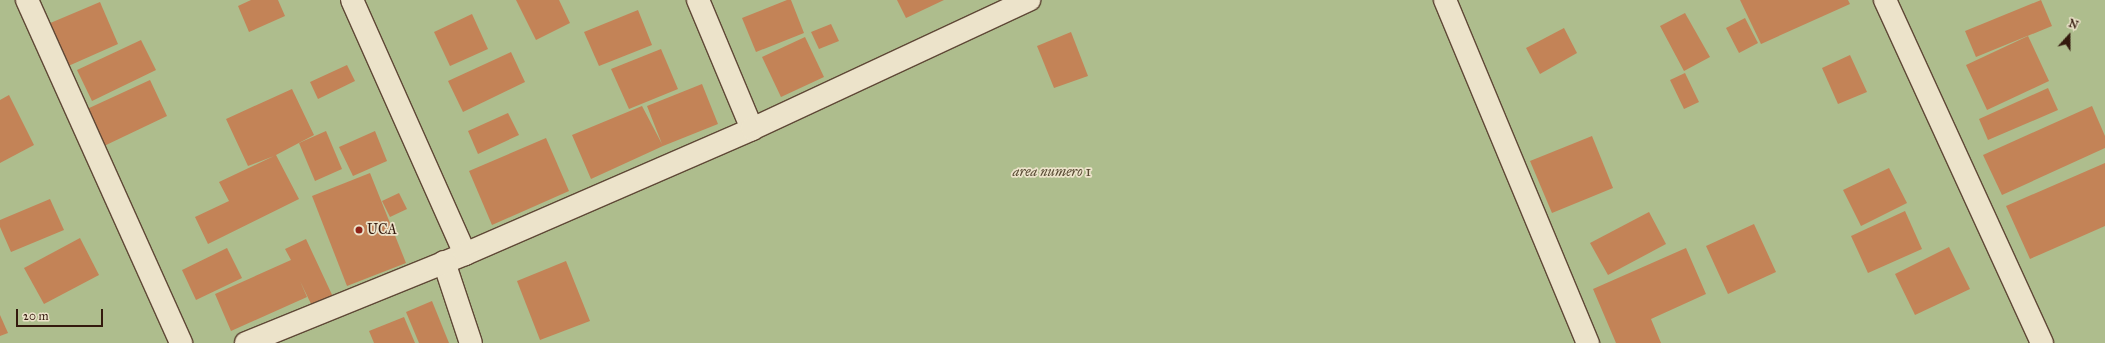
<!DOCTYPE html>
<style>
body{margin:0}
#map{position:relative;width:2105px;height:343px;overflow:hidden;background:#e1d4ad;font-family:"IM FELL Great Primer",serif}
div>[style]{position:absolute}
.green>*{inset:0;background:#aebd8d}
.building>*{inset:0;background:#c38357}
.roads{filter:drop-shadow(1px 0 #5f4836) drop-shadow(-1px 0 #5f4836) drop-shadow(0 1px #5f4836) drop-shadow(0 -1px #5f4836)}
.street>*{height:22px;margin:-11px;padding:0 11px;transform-origin:11px;border-radius:11px;background:#ece3ca}
.dots>*{width:11px;height:11px;translate:-50% -50%;box-sizing:border-box;border:2px solid #ece3ca;border-radius:50%}
span{translate:-50% -50%;white-space:nowrap;text-align:center;line-height:1.15;-webkit-text-stroke:3.5px #ece3ca;paint-order:stroke}
.park-label{font-size:14px;color:#594b34;font-style:italic}
.poi-label{font-size:14px;color:#341a0e}
.left{translate:0 -50%;text-align:left}
.north{position:absolute;left:2049px;top:16px;width:40px;height:40px;-webkit-text-stroke:3px #ece3ca;paint-order:stroke;rotate:21deg;font-size:11px;font-weight:700;line-height:16px;text-align:center;color:#341a0e}
.north::after{content:'';display:block;margin:auto;width:14px;height:18px;background:#341a0e;clip-path:polygon(50% 0,100% 100%,50% 72%,0 100%)}
.scale{position:absolute;left:16px;top:309px;width:87px;height:18px;box-sizing:border-box;border:2px solid #341a0e;border-top:0;padding-left:5px;font-size:12px;line-height:14px;white-space:nowrap;color:#341a0e;-webkit-text-stroke:3px #ece3ca;paint-order:stroke}
</style>
<div id="map">
<div class="green">
<div style="clip-path:polygon(0 0,2105px 0,2105px 343px,0 343px)"></div>
</div>
<div class="building">
<div style="clip-path:polygon(251px 0,278px 0,285px 16px,249px 32px,238px 6px)"></div>
<div style="clip-path:polygon(516px 0,559px 0,570px 23px,536px 40px)"></div>
<div style="clip-path:polygon(787px 0,791px 0,804px 33px,756px 52px,742px 18px)"></div>
<div style="clip-path:polygon(897px 0,944px 0,906px 18px)"></div>
<div style="clip-path:polygon(1740px 0,1848px 0,1850px 4px,1761px 44px)"></div>
<div style="clip-path:polygon(2041px 0,2052px 26px,1976px 57px,1965px 31px)"></div>
<div style="clip-path:polygon(100px 2px,118px 44px,66px 67px,48px 24px)"></div>
<div style="clip-path:polygon(638px 10px,652px 45px,599px 66px,584px 32px)"></div>
<div style="clip-path:polygon(1685px 13px,1710px 57px,1684px 71px,1660px 26px)"></div>
<div style="clip-path:polygon(472px 14px,488px 49px,450px 66px,434px 32px)"></div>
<div style="clip-path:polygon(1745px 18px,1758px 43px,1739px 53px,1726px 28px)"></div>
<div style="clip-path:polygon(831px 24px,839px 41px,819px 49px,811px 32px)"></div>
<div style="clip-path:polygon(1564px 28px,1577px 53px,1540px 74px,1526px 48px)"></div>
<div style="clip-path:polygon(1071px 32px,1088px 76px,1054px 88px,1037px 46px)"></div>
<div style="clip-path:polygon(2028px 36px,2049px 81px,1987px 110px,1966px 65px)"></div>
<div style="clip-path:polygon(805px 37px,824px 77px,781px 97px,762px 57px)"></div>
<div style="clip-path:polygon(141px 40px,156px 70px,92px 101px,77px 70px)"></div>
<div style="clip-path:polygon(661px 49px,678px 89px,629px 109px,611px 69px)"></div>
<div style="clip-path:polygon(511px 52px,525px 82px,463px 112px,448px 81px)"></div>
<div style="clip-path:polygon(1850px 55px,1867px 92px,1838px 104px,1822px 68px)"></div>
<div style="clip-path:polygon(347px 65px,355px 81px,318px 99px,310px 82px)"></div>
<div style="clip-path:polygon(1685px 73px,1699px 102px,1684px 109px,1670px 80px)"></div>
<div style="clip-path:polygon(150px 80px,167px 116px,104px 146px,87px 109px)"></div>
<div style="clip-path:polygon(702px 84px,718px 124px,663px 146px,591px 179px,572px 135px,642px 106px,662px 144px,647px 106px)"></div>
<div style="clip-path:polygon(2048px 88px,2058px 110px,1988px 140px,1979px 119px)"></div>
<div style="clip-path:polygon(292px 89px,314px 135px,276px 155px,299px 199px,208px 244px,195px 217px,229px 201px,219px 182px,274px 156px,248px 166px,226px 119px)"></div>
<div style="clip-path:polygon(9px 95px,34px 145px,0 163px,0 100px)"></div>
<div style="clip-path:polygon(2092px 106px,2105px 136px,2105px 148px,2002px 195px,1983px 155px)"></div>
<div style="clip-path:polygon(508px 113px,519px 135px,478px 154px,468px 131px)"></div>
<div style="clip-path:polygon(326px 131px,342px 169px,315px 181px,299px 143px)"></div>
<div style="clip-path:polygon(375px 131px,387px 161px,353px 176px,339px 147px)"></div>
<div style="clip-path:polygon(1592px 136px,1613px 188px,1552px 213px,1530px 161px)"></div>
<div style="clip-path:polygon(546px 138px,569px 191px,492px 225px,469px 171px)"></div>
<div style="clip-path:polygon(2105px 163px,2105px 226px,2030px 259px,2006px 206px)"></div>
<div style="clip-path:polygon(1889px 168px,1907px 203px,1861px 226px,1843px 190px)"></div>
<div style="clip-path:polygon(370px 173px,406px 263px,347px 286px,312px 196px)"></div>
<div style="clip-path:polygon(399px 193px,407px 209px,390px 217px,382px 201px)"></div>
<div style="clip-path:polygon(50px 199px,64px 230px,11px 252px,0 227px,0 220px)"></div>
<div style="clip-path:polygon(1905px 211px,1922px 249px,1868px 273px,1851px 236px)"></div>
<div style="clip-path:polygon(1649px 212px,1666px 244px,1608px 275px,1590px 243px)"></div>
<div style="clip-path:polygon(1754px 224px,1776px 272px,1728px 294px,1706px 246px)"></div>
<div style="clip-path:polygon(80px 238px,99px 275px,44px 304px,24px 268px)"></div>
<div style="clip-path:polygon(306px 239px,334px 299px,313px 308px,300px 281px,307px 297px,231px 331px,215px 294px,291px 260px,285px 249px)"></div>
<div style="clip-path:polygon(1949px 247px,1970px 289px,1915px 315px,1895px 274px)"></div>
<div style="clip-path:polygon(227px 248px,242px 278px,196px 300px,182px 270px)"></div>
<div style="clip-path:polygon(1686px 248px,1706px 294px,1651px 319px,1661px 343px,1616px 343px,1593px 289px)"></div>
<div style="clip-path:polygon(566px 261px,590px 321px,540px 340px,517px 281px)"></div>
<div style="clip-path:polygon(432px 301px,449px 343px,419px 343px,406px 312px)"></div>
<div style="clip-path:polygon(0 315px,8px 333px,0 336px)"></div>
<div style="clip-path:polygon(404px 317px,415px 343px,374px 343px,369px 331px)"></div>
</div>
<div class="roads">
<div class="street">
<div style="left:27px;top:0;width:376px;rotate:65.8deg"></div>
<div style="left:352px;top:0;width:278px;rotate:66deg"></div>
<div style="left:698px;top:0;width:140px;rotate:67.3deg"></div>
<div style="left:1445px;top:0;width:372px;rotate:67.4deg"></div>
<div style="left:1885px;top:0;width:377px;rotate:65.4deg"></div>
<div style="left:444px;top:262px;width:85px;rotate:71.6deg"></div>
<div style="left:246px;top:343px;width:236px;rotate:-22.1deg"></div>
<div style="left:465px;top:254px;width:313px;rotate:-23.5deg"></div>
<div style="left:752px;top:129px;width:306px;rotate:-25deg"></div>
</div>
</div>
<div class="dots">
<div style="left:359px;top:230px;background:#8f2418"></div>
</div>
<div class="park-label">
<span style="left:1052px;top:172px">area numero 1</span>
</div>
<div class="poi-label">
<span class="left" style="left:367px;top:230px">UCA</span>
</div>
<div class="north">N</div>
<div class="scale">20 m</div>
</div>
